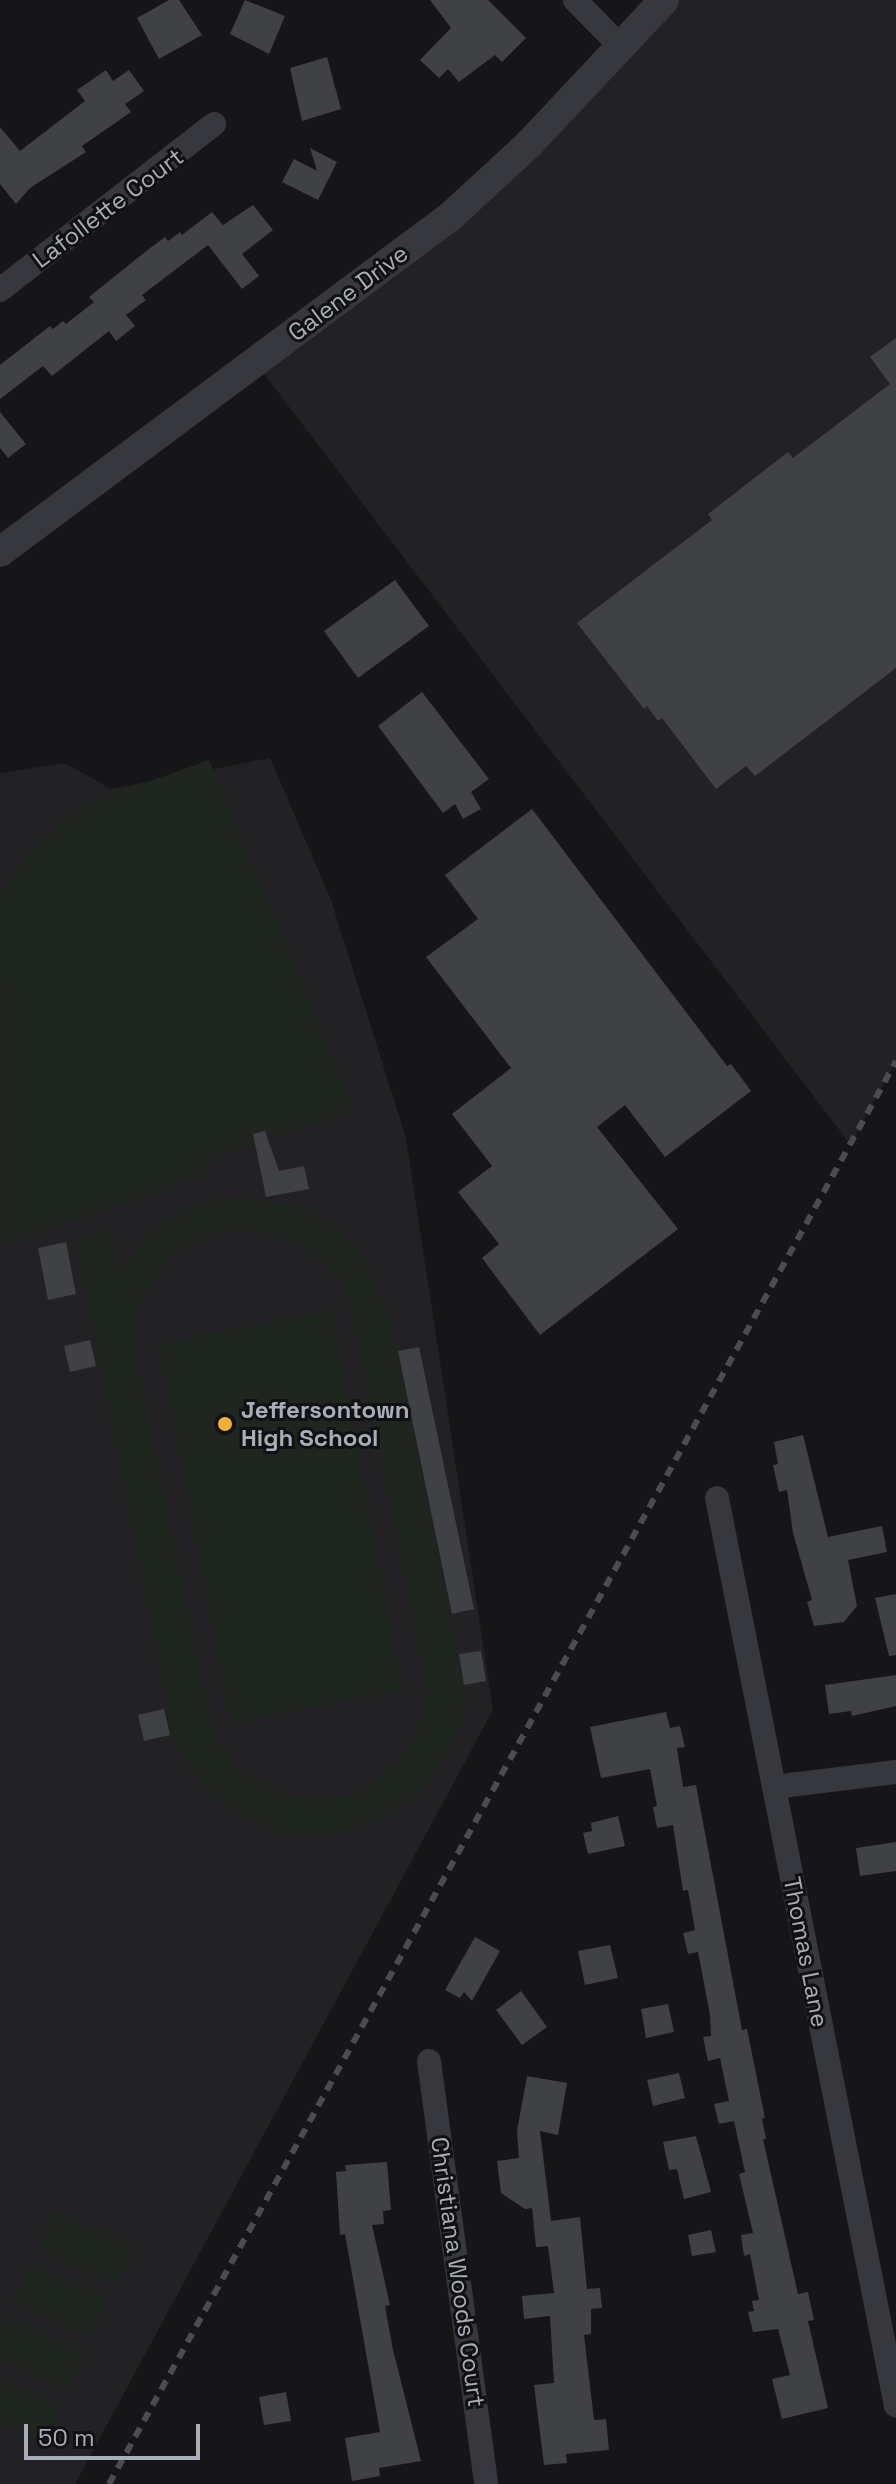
<!DOCTYPE html>
<style>
body{margin:0}
#map{position:relative;width:896px;height:2484px;overflow:hidden;background:#161618;font-family:"Space Grotesk",sans-serif}
div>[style]{position:absolute}
.built>*{inset:0;background:#222225}
.green>*{inset:0;background:#1e261f}
.building>*{inset:0;background:#404145}
.minor>*{height:24px;margin:-12px;padding:0 12px;transform-origin:12px;border-radius:12px;background:#37383d}
.tertiary>*{height:30px;margin:-15px;padding:0 15px;transform-origin:15px;border-radius:15px;background:#37383d}
.rail>*{height:6px;margin-top:-3px;transform-origin:0;background:repeating-linear-gradient(90deg,#4a4c52 0 10px,transparent 0 18px)}
.dots>*{width:22px;height:22px;translate:-50% -50%;box-sizing:border-box;border:4px solid #111113;border-radius:50%}
span{translate:-50% -50%;white-space:nowrap;text-align:center;line-height:1.15;-webkit-text-stroke:6px #111113;paint-order:stroke}
.street-label{font-size:24px;color:#a8adb8}
.poi-label{font-size:24px;color:#a8adb8;font-weight:700}
.left{translate:0 -50%;text-align:left}
.scale{position:absolute;left:24px;top:2424px;width:176px;height:36px;box-sizing:border-box;border:4px solid #a8adb8;border-top:0;padding-left:10px;font-size:24px;line-height:28px;white-space:nowrap;color:#a8adb8;-webkit-text-stroke:6px #111113;paint-order:stroke}
</style>
<div id="map">
<div class="built">
<div style="clip-path:polygon(664px 0,896px 0,896px 1062px,850px 1144px,255px 362px,451px 216px)"></div>
<div style="clip-path:polygon(270px 758px,330px 897px,406px 1138px,493px 1710px,75px 2484px,0 2484px,0 773px,65px 763px,111px 789px)"></div>
</div>
<div class="green">
<div style="clip-path:polygon(209px 760px,350px 1099px,347px 1112px,203px 1159px,208px 1173px,2px 1245px,0 893px,33px 848px,87px 804px)"></div>
<div style="clip-path:polygon(evenodd,230px 1197px,276px 1202px,312px 1212px,350px 1241px,368px 1266px,391px 1322px,465px 1696px,462px 1718px,443px 1763px,415px 1795px,377px 1820px,339px 1832px,289px 1834px,240px 1815px,195px 1775px,175px 1743px,76px 1242px,108px 1228px,118px 1272px,142px 1241px,161px 1225px,198px 1205px,230px 1197px,237px 1229px,275px 1234px,312px 1252px,339px 1278px,351px 1304px,428px 1691px,419px 1731px,397px 1765px,365px 1790px,325px 1802px,285px 1796px,259px 1784px,236px 1766px,217px 1738px,210px 1722px,135px 1354px,136px 1319px,143px 1295px,164px 1263px,196px 1239px,237px 1229px)"></div>
<div style="clip-path:polygon(331px 1311px,402px 1690px,231px 1723px,159px 1344px)"></div>
<div style="clip-path:polygon(56px 2213px,133px 2247px,117px 2283px,39px 2249px)"></div>
<div style="clip-path:polygon(31px 2265px,108px 2299px,91px 2335px,15px 2301px)"></div>
<div style="clip-path:polygon(8px 2318px,85px 2353px,69px 2389px,0 2358px,0 2336px)"></div>
<div style="clip-path:polygon(0 2379px,61px 2406px,44px 2442px,0 2422px)"></div>
</div>
<div class="building">
<div style="clip-path:polygon(169px 0,179px 0,202px 35px,159px 59px,137px 18px)"></div>
<div style="clip-path:polygon(245px 0,285px 16px,269px 54px,230px 34px)"></div>
<div style="clip-path:polygon(430px 0,488px 0,526px 38px,502px 62px,495px 55px,459px 82px,448px 69px,439px 78px,420px 60px,451px 28px)"></div>
<div style="clip-path:polygon(327px 57px,341px 109px,302px 121px,290px 68px)"></div>
<div style="clip-path:polygon(106px 70px,113px 81px,129px 70px,144px 91px,125px 104px,131px 112px,82px 146px,86px 152px,30px 188px,16px 204px,0 184px,0 127px,20px 151px,85px 101px,77px 90px)"></div>
<div style="clip-path:polygon(310px 148px,337px 162px,318px 200px,282px 182px,294px 159px,317px 171px)"></div>
<div style="clip-path:polygon(253px 205px,273px 230px,242px 254px,259px 276px,242px 289px,208px 245px,142px 295px,146px 300px,126px 315px,135px 326px,116px 341px,109px 331px,52px 376px,43px 366px,0 399px,0 365px,50px 326px,53px 329px,63px 321px,66px 324px,94px 302px,89px 297px,145px 252px,165px 237px,168px 241px,180px 232px,182px 235px,212px 212px,223px 225px)"></div>
<div style="clip-path:polygon(896px 338px,896px 668px,755px 776px,746px 766px,716px 789px,662px 718px,658px 721px,647px 706px,644px 709px,577px 623px,712px 520px,708px 514px,788px 452px,793px 458px,890px 384px,870px 357px)"></div>
<div style="clip-path:polygon(0 412px,26px 444px,8px 458px,0 448px)"></div>
<div style="clip-path:polygon(395px 580px,429px 626px,358px 678px,324px 631px)"></div>
<div style="clip-path:polygon(422px 692px,489px 779px,471px 792px,481px 809px,463px 819px,455px 804px,443px 813px,378px 726px)"></div>
<div style="clip-path:polygon(532px 809px,727px 1066px,731px 1064px,751px 1091px,665px 1157px,625px 1105px,597px 1127px,678px 1229px,540px 1335px,482px 1258px,499px 1244px,458px 1192px,492px 1166px,452px 1114px,511px 1068px,426px 957px,478px 919px,445px 875px)"></div>
<div style="clip-path:polygon(265px 1131px,279px 1171px,304px 1166px,309px 1189px,266px 1197px,253px 1134px)"></div>
<div style="clip-path:polygon(66px 1242px,76px 1294px,48px 1300px,38px 1248px)"></div>
<div style="clip-path:polygon(90px 1340px,96px 1366px,70px 1372px,64px 1346px)"></div>
<div style="clip-path:polygon(419px 1347px,474px 1609px,452px 1614px,398px 1351px)"></div>
<div style="clip-path:polygon(803px 1435px,828px 1537px,882px 1526px,887px 1552px,848px 1560px,857px 1606px,844px 1622px,814px 1626px,807px 1602px,812px 1600px,793px 1533px,787px 1490px,779px 1492px,773px 1465px,778px 1464px,774px 1442px)"></div>
<div style="clip-path:polygon(896px 1594px,896px 1655px,889px 1656px,875px 1598px)"></div>
<div style="clip-path:polygon(481px 1651px,486px 1681px,464px 1685px,459px 1654px)"></div>
<div style="clip-path:polygon(896px 1675px,896px 1706px,852px 1716px,851px 1711px,829px 1714px,825px 1685px)"></div>
<div style="clip-path:polygon(164px 1709px,170px 1735px,144px 1741px,138px 1715px)"></div>
<div style="clip-path:polygon(666px 1712px,670px 1728px,680px 1726px,685px 1747px,677px 1748px,683px 1787px,696px 1785px,742px 2030px,747px 2029px,765px 2118px,762px 2118px,766px 2139px,763px 2139px,798px 2294px,808px 2292px,814px 2320px,808px 2321px,828px 2408px,782px 2419px,772px 2379px,790px 2375px,778px 2329px,753px 2332px,748px 2312px,754px 2311px,752px 2301px,759px 2300px,750px 2254px,744px 2256px,741px 2235px,753px 2233px,739px 2174px,745px 2172px,734px 2121px,719px 2124px,714px 2104px,729px 2101px,720px 2058px,708px 2061px,703px 2037px,711px 2036px,710px 2015px,698px 1952px,688px 1954px,683px 1933px,695px 1930px,688px 1890px,683px 1891px,673px 1825px,657px 1828px,653px 1807px,657px 1806px,650px 1769px,601px 1778px,590px 1727px)"></div>
<div style="clip-path:polygon(618px 1816px,625px 1846px,588px 1854px,583px 1833px,592px 1831px,591px 1823px)"></div>
<div style="clip-path:polygon(896px 1842px,896px 1871px,860px 1876px,856px 1848px)"></div>
<div style="clip-path:polygon(475px 1937px,500px 1951px,472px 2001px,464px 1992px,460px 1998px,445px 1990px)"></div>
<div style="clip-path:polygon(610px 1945px,618px 1978px,585px 1985px,578px 1951px)"></div>
<div style="clip-path:polygon(521px 1991px,547px 2027px,522px 2045px,496px 2010px)"></div>
<div style="clip-path:polygon(668px 2004px,674px 2032px,646px 2038px,641px 2009px)"></div>
<div style="clip-path:polygon(679px 2073px,685px 2098px,653px 2106px,647px 2080px)"></div>
<div style="clip-path:polygon(527px 2076px,567px 2083px,558px 2135px,540px 2131px,551px 2221px,580px 2217px,587px 2289px,600px 2288px,602px 2308px,591px 2309px,591px 2334px,584px 2335px,594px 2420px,606px 2419px,609px 2450px,566px 2454px,567px 2463px,544px 2465px,534px 2385px,554px 2383px,550px 2316px,524px 2319px,522px 2296px,554px 2293px,548px 2246px,536px 2247px,532px 2208px,525px 2209px,501px 2193px,497px 2161px,519px 2158px,517px 2131px)"></div>
<div style="clip-path:polygon(696px 2136px,711px 2192px,684px 2199px,677px 2169px,669px 2170px,663px 2142px)"></div>
<div style="clip-path:polygon(387px 2162px,391px 2210px,383px 2211px,384px 2224px,372px 2225px,390px 2305px,385px 2306px,393px 2350px,421px 2461px,379px 2468px,380px 2476px,352px 2481px,345px 2438px,380px 2432px,345px 2234px,340px 2235px,336px 2172px,346px 2171px,345px 2165px)"></div>
<div style="clip-path:polygon(711px 2230px,716px 2252px,692px 2256px,688px 2235px)"></div>
<div style="clip-path:polygon(286px 2392px,291px 2421px,264px 2425px,259px 2397px)"></div>
</div>
<div class="minor">
<div style="left:575px;top:0;width:64px;rotate:45.6deg"></div>
<div style="left:0;top:290px;width:271px;rotate:-37.8deg"></div>
<div style="left:717px;top:1498px;width:925px;rotate:78.85deg"></div>
<div style="left:774px;top:1787px;width:123px;rotate:-7deg"></div>
<div style="left:429px;top:2061px;width:427px;rotate:82.3deg"></div>
</div>
<div class="tertiary">
<div style="left:0;top:552px;width:562px;rotate:-36.69deg"></div>
<div style="left:451px;top:216px;width:106px;rotate:-42.7deg"></div>
<div style="left:529px;top:144px;width:197px;rotate:-46.8deg"></div>
</div>
<div class="rail">
<div style="left:109px;top:2484px;width:1626px;rotate:-61.05deg"></div>
</div>
<div class="dots">
<div style="left:225px;top:1424px;background:#f2b134"></div>
</div>
<div class="street-label">
<span style="left:108px;top:208px;rotate:-37deg">Lafollette Court</span>
<span style="left:348px;top:293px;rotate:-37deg">Galene Drive</span>
<span style="left:806px;top:1952px;rotate:79deg">Thomas Lane</span>
<span style="left:458px;top:2272px;rotate:82deg">Christiana Woods Court</span>
</div>
<div class="poi-label">
<span class="left" style="left:241px;top:1424px">Jeffersontown<br>High School</span>
</div>
<div class="scale">50 m</div>
</div>
